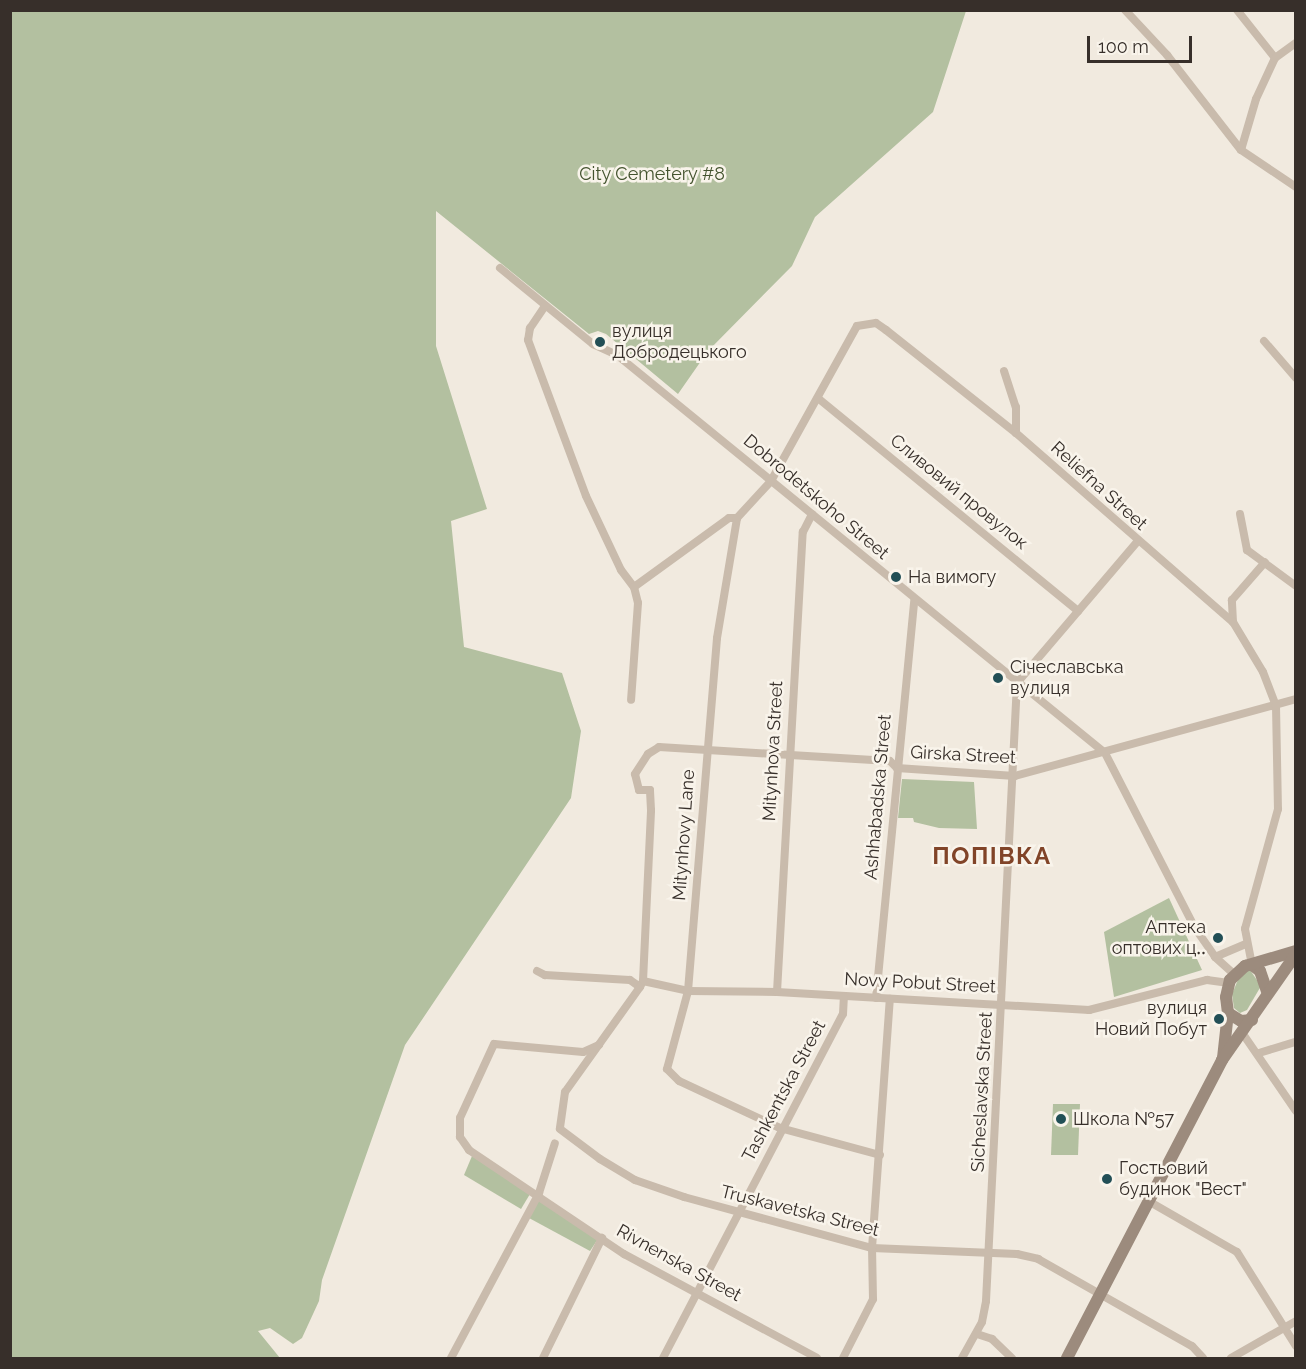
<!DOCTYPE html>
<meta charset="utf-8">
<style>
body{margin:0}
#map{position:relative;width:1306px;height:1369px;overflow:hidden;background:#f1eadf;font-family:Raleway,sans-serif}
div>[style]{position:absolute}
.green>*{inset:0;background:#b3c0a0}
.street>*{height:8px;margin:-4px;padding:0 4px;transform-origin:4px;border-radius:4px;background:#c9bbac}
.secondary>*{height:12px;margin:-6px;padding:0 6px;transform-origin:6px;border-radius:6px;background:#9c8b7d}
.dots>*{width:16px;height:16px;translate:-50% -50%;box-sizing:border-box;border:3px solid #f9f4eb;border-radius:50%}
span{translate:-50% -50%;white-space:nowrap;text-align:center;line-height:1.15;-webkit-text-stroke:5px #f9f4eb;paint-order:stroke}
.park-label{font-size:18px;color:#44542f}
.poi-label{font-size:18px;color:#372f2a}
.left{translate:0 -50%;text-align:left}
.right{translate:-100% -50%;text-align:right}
.street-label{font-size:18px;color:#372f2a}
.district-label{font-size:24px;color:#814428;font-weight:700;letter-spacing:1.5px}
.frame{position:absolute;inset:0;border:12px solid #372f2a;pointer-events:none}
.scale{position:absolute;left:1087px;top:36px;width:105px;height:27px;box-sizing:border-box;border:3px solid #372f2a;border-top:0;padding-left:8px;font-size:18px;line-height:21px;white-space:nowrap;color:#372f2a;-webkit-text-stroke:4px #f9f4eb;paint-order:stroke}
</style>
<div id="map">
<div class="green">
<div style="clip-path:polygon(10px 11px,966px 11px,933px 112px,815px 217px,792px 266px,708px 351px,678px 394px,606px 334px,598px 331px,589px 334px,436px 211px,436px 346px,487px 509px,451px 521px,464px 647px,562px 673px,581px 731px,571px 798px,405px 1045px,322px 1280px,319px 1301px,302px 1338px,293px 1344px,270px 1328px,258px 1331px,280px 1358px,11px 1358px)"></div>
<div style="clip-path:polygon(902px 779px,974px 782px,977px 829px,939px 828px,914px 822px,913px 818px,898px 818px)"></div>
<div style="clip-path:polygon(1169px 898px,1202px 970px,1114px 997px,1104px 932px)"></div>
<div style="clip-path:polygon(1250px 970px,1261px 986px,1247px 1010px,1240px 1013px,1234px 1008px,1232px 994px,1240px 975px)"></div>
<div style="clip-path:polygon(1053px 1104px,1080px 1104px,1078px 1155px,1051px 1155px)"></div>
<div style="clip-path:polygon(472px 1156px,530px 1194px,521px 1209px,464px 1175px)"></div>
<div style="clip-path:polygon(540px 1198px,598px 1239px,590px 1251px,529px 1218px)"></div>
</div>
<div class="street">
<div style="left:1125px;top:10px;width:62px;rotate:47deg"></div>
<div style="left:1167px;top:55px;width:120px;rotate:52.1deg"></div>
<div style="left:1241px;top:150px;width:66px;rotate:33.9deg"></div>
<div style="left:1237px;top:10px;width:61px;rotate:51.6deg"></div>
<div style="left:1275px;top:58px;width:45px;rotate:114.9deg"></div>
<div style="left:1256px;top:99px;width:53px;rotate:106.4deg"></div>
<div style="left:1275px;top:58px;width:26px;rotate:-36deg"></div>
<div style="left:500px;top:268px;width:120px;rotate:39.3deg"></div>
<div style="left:593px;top:344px;width:26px;rotate:25deg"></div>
<div style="left:617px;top:355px;width:630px;rotate:39.2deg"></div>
<div style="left:1105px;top:753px;width:197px;rotate:62.8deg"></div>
<div style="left:1195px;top:928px;width:35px;rotate:55deg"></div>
<div style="left:1215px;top:957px;width:25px;rotate:42deg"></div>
<div style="left:545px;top:306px;width:27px;rotate:124deg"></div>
<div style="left:530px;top:328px;width:12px;rotate:99deg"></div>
<div style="left:528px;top:340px;width:166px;rotate:69.6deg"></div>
<div style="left:586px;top:496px;width:82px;rotate:64.7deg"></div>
<div style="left:621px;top:570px;width:21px;rotate:53deg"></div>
<div style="left:634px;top:587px;width:16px;rotate:76deg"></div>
<div style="left:638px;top:603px;width:97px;rotate:94.1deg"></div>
<div style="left:1264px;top:341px;width:49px;rotate:49.1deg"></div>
<div style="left:1004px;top:371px;width:38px;rotate:72deg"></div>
<div style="left:1016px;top:407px;width:26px;rotate:90deg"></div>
<div style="left:819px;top:399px;width:335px;rotate:39.3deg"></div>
<div style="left:1240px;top:514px;width:37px;rotate:79deg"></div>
<div style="left:1247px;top:550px;width:61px;rotate:36.3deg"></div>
<div style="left:634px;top:587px;width:117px;rotate:-36deg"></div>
<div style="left:729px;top:518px;width:8px"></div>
<div style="left:1233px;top:622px;width:22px;rotate:-93deg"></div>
<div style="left:1232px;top:600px;width:50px;rotate:-49deg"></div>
<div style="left:1215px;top:957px;width:34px;rotate:-23deg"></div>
<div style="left:537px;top:971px;width:9px;rotate:27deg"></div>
<div style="left:545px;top:975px;width:85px;rotate:3.4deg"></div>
<div style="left:630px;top:980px;width:12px;rotate:35deg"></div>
<div style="left:640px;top:987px;width:7px;rotate:-63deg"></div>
<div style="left:643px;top:981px;width:46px;rotate:12.5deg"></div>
<div style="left:688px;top:991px;width:89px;rotate:0.6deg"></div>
<div style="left:777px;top:992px;width:313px;rotate:3.3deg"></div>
<div style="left:1089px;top:1010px;width:122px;rotate:-14.3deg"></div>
<div style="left:1207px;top:980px;width:22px;rotate:8deg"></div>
<div style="left:643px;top:981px;width:171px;rotate:-87.3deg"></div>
<div style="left:651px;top:810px;width:20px;rotate:-93deg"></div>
<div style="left:650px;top:790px;width:11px;rotate:180deg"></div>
<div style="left:639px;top:790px;width:16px;rotate:-104deg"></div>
<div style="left:635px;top:774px;width:24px;rotate:-57deg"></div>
<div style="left:648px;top:754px;width:13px;rotate:-32deg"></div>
<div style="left:659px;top:747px;width:231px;rotate:3.5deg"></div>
<div style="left:890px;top:761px;width:10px;rotate:45deg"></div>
<div style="left:897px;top:768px;width:118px;rotate:3.9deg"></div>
<div style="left:1015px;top:776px;width:291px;rotate:-15.3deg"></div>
<div style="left:640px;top:987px;width:129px;rotate:125.5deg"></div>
<div style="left:565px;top:1092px;width:37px;rotate:98deg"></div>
<div style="left:560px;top:1129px;width:50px;rotate:36.9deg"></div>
<div style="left:600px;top:1159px;width:41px;rotate:31deg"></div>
<div style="left:635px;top:1180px;width:52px;rotate:19.1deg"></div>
<div style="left:684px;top:1197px;width:195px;rotate:15.2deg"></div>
<div style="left:872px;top:1248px;width:145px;rotate:2.4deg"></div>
<div style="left:1017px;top:1254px;width:22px;rotate:13deg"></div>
<div style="left:1038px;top:1259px;width:177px;rotate:29.5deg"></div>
<div style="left:1192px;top:1346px;width:16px;rotate:47deg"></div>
<div style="left:777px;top:992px;width:461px;rotate:-86.8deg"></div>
<div style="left:803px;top:532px;width:20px;rotate:-63deg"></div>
<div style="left:876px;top:998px;width:400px;rotate:-84.5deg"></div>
<div style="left:1243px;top:1034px;width:93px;rotate:55.5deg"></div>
<div style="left:599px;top:1045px;width:17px;rotate:156deg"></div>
<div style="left:583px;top:1052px;width:89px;rotate:-174.9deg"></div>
<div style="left:494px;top:1044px;width:81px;rotate:114.7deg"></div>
<div style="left:460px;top:1118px;width:19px;rotate:90deg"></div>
<div style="left:460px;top:1137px;width:16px;rotate:55deg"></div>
<div style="left:469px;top:1150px;width:187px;rotate:33.9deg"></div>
<div style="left:624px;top:1254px;width:219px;rotate:28.3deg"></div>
<div style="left:1259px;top:1053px;width:39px;rotate:-17deg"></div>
<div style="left:880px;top:1155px;width:104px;rotate:-164.9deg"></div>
<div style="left:780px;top:1128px;width:111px;rotate:-155deg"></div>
<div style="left:679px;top:1081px;width:17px;rotate:-135deg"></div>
<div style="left:667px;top:1069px;width:81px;rotate:-74.9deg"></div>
<div style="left:688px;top:991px;width:354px;rotate:-85.3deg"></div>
<div style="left:717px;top:638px;width:122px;rotate:-80.5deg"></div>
<div style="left:737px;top:518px;width:50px;rotate:-47.4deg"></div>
<div style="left:771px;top:481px;width:177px;rotate:-61deg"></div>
<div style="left:857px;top:326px;width:19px;rotate:-9deg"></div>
<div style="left:876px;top:323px;width:12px;rotate:35deg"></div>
<div style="left:886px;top:330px;width:166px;rotate:38.4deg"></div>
<div style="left:1016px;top:433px;width:288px;rotate:41.1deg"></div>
<div style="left:1233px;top:622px;width:58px;rotate:59deg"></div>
<div style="left:1263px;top:672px;width:36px;rotate:69deg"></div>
<div style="left:1276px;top:706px;width:103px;rotate:88.9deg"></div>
<div style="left:1278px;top:809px;width:124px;rotate:105.4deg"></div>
<div style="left:1245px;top:929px;width:37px;rotate:79deg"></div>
<div style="left:1150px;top:1202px;width:100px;rotate:29.9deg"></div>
<div style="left:1237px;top:1252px;width:111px;rotate:57.9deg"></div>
<div style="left:977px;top:1334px;width:16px;rotate:18deg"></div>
<div style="left:992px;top:1339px;width:28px;rotate:44deg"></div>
<div style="left:451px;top:1358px;width:187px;rotate:-61.9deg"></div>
<div style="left:539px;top:1193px;width:52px;rotate:-72.3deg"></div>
<div style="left:543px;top:1358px;width:134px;rotate:-63.8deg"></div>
<div style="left:663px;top:1358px;width:388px;rotate:-62.4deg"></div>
<div style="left:843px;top:1014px;width:17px;rotate:-87deg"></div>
<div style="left:843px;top:1358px;width:66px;rotate:-63deg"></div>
<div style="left:873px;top:1299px;width:51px;rotate:-91.1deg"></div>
<div style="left:872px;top:1248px;width:250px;rotate:-85.9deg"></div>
<div style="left:962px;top:1358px;width:41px;rotate:-60.9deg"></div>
<div style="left:982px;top:1322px;width:21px;rotate:-79deg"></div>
<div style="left:986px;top:1301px;width:619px;rotate:-87.13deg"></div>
<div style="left:1017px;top:683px;width:185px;rotate:-49.6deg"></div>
<div style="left:1231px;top:1358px;width:75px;rotate:-29.6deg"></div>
</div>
<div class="secondary">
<div style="left:1252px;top:965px;width:10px;rotate:37deg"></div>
<div style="left:1260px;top:971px;width:21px;rotate:71deg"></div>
<div style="left:1252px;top:1020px;width:11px;rotate:175deg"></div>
<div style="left:1241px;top:1021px;width:15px;rotate:-148deg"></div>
<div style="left:1228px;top:1013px;width:16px;rotate:-97deg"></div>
<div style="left:1226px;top:997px;width:17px;rotate:-77deg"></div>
<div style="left:1230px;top:980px;width:21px;rotate:-43deg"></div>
<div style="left:1245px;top:966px;width:53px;rotate:-16.4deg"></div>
<div style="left:1223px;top:1058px;width:45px;rotate:-83.7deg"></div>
<div style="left:1067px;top:1358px;width:336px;rotate:-62.5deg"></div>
<div style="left:1222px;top:1060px;width:129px;rotate:-55.1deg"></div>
</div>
<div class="dots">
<div style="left:600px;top:342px;background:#224f56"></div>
<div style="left:896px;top:577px;background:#224f56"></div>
<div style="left:998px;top:678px;background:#224f56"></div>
<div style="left:1218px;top:938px;background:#224f56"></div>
<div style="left:1219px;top:1019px;background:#224f56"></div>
<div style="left:1061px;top:1119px;background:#224f56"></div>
<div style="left:1107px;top:1179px;background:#224f56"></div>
</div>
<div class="park-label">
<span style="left:652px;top:174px">City Cemetery #8</span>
</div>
<div class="poi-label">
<span class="left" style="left:612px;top:342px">вулиця<br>Добродецького</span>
<span class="left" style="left:908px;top:577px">На вимогу</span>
<span class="left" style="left:1010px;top:678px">Січеславська<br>вулиця</span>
<span class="right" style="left:1206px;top:938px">Аптека<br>оптових ц‥</span>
<span class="right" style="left:1207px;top:1019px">вулиця<br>Новий Побут</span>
<span class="left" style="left:1073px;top:1119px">Школа №57</span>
<span class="left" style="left:1119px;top:1179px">Гостьовий<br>будинок "Вест"</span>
</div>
<div class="street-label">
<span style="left:1099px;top:486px;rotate:42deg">Reliefna Street</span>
<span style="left:959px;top:492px;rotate:39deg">Сливовий провулок</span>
<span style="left:816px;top:497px;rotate:40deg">Dobrodetskoho Street</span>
<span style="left:773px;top:751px;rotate:-87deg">Mitynhova Street</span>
<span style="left:963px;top:755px;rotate:3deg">Girska Street</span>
<span style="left:878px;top:797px;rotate:-85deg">Ashhabadska Street</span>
<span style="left:684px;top:835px;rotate:-86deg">Mitynhovy Lane</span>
<span style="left:920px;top:983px;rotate:3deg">Novy Pobut Street</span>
<span style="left:784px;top:1091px;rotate:-62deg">Tashkentska Street</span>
<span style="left:982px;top:1092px;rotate:-87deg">Sicheslavska Street</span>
<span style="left:800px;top:1211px;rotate:14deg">Truskavetska Street</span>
<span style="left:679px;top:1263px;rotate:29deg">Rivnenska Street</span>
</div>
<div class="district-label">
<span style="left:992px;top:856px">ПОПІВКА</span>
</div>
<div class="frame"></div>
<div class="scale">100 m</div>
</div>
